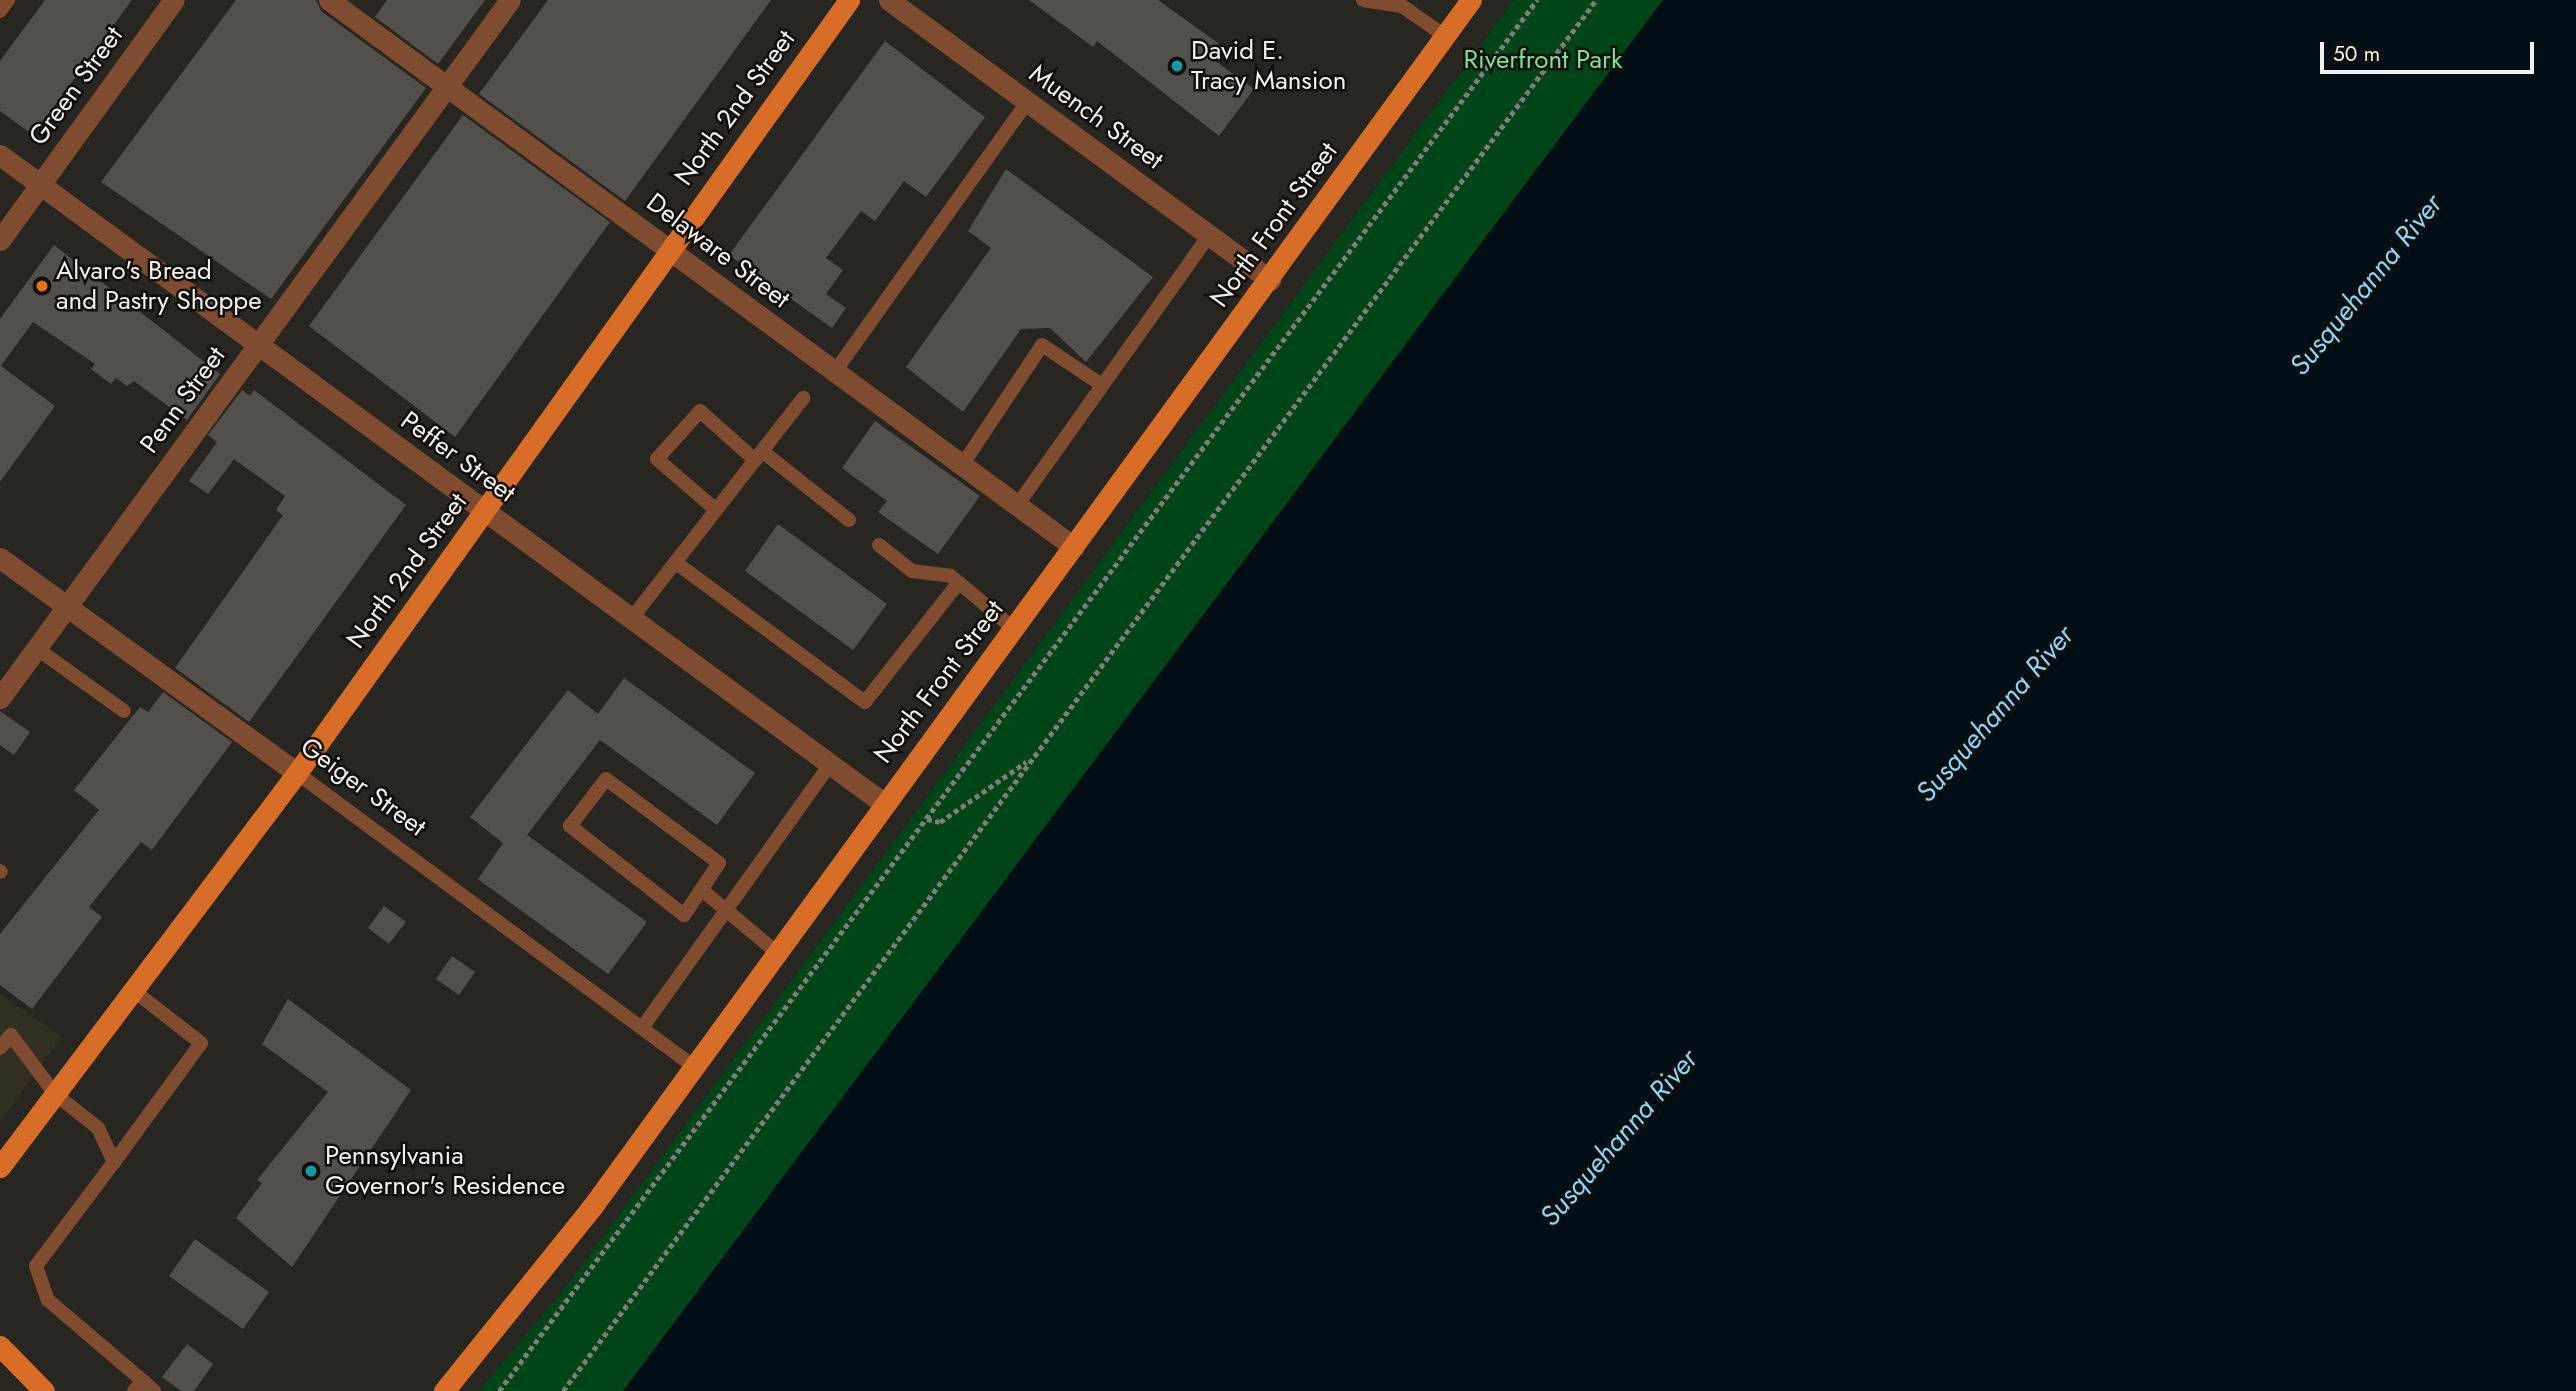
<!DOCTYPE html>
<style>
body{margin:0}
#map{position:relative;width:2576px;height:1391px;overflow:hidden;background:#282620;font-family:Jost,sans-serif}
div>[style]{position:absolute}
.built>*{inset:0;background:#322f23}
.green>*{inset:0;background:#004518}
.water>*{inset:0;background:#020e15}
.building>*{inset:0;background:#52504a}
.path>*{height:4.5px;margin-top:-2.25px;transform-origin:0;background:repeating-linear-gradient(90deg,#7e7d78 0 5px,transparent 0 8.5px)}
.service>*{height:14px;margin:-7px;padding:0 7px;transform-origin:7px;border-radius:7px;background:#804c2f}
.minor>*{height:21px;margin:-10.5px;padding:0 10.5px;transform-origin:10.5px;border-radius:10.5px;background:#804c2f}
.primary>*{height:21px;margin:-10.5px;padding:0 10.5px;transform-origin:10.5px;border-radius:10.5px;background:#d86d27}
.dots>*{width:19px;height:19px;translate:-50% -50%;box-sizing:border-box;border:4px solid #100f0c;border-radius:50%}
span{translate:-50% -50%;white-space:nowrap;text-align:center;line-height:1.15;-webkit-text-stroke:5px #100f0c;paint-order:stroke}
.poi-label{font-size:26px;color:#f2f1ed}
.left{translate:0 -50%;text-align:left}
.park-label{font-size:26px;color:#7ae390}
.street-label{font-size:26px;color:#f2f1ed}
.water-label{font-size:28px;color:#8ad5fb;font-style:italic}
.scale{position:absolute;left:2320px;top:42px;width:214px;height:32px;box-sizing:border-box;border:4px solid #f2f1ed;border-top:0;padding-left:9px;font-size:21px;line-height:24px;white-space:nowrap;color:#f2f1ed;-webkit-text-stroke:5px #100f0c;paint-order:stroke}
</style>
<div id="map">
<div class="built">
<div style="clip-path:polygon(0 994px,62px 1037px,0 1122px)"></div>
</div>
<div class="green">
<div style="clip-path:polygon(1514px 0,1663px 0,623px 1391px,479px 1391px,565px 1288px)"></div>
</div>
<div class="water">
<div style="clip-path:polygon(1663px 0,2576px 0,2576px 1391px,623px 1391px)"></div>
</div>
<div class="building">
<div style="clip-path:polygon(45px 0,132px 0,33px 135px,0 111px,0 61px)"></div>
<div style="clip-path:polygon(236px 0,316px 0,321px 11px,426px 88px,271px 299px,101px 182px)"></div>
<div style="clip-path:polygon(387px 0,485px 0,438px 64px,375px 17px)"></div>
<div style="clip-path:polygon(548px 0,771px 0,625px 201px,479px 94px)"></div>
<div style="clip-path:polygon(1029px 0,1158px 0,1225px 48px,1214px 60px,1254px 89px,1219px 136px,1097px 41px,1093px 47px)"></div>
<div style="clip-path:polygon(885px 41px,985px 117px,926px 197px,904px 181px,875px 221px,861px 211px,826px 258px,843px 270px,826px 294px,846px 308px,832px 328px,729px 255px)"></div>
<div style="clip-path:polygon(463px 115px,610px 222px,455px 437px,309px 326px)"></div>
<div style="clip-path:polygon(1006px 169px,1153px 277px,1086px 362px,1050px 328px,1021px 329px,963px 412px,906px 367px,991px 248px,968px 231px)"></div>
<div style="clip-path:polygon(54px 245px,220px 374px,187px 420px,134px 381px,127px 386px,116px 378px,111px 384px,91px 369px,95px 364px,33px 322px,1px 366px,55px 406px,0 482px,0 319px)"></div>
<div style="clip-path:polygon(242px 390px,250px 396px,254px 390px,406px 505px,249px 722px,175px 668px,283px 515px,276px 510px,285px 496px,234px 459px,208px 494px,189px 481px,217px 442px,208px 435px)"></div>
<div style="clip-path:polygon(875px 421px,980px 496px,938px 554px,878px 512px,887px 501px,842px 468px)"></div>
<div style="clip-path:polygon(778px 524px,887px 604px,853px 650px,745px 571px)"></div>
<div style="clip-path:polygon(624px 678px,755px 773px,717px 825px,600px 740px,527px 835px,647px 922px,608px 974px,478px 879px,503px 843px,470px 817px,568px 690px,598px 714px)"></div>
<div style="clip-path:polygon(163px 692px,232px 742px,152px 850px,141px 842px,89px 907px,102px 917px,32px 1009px,0 985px,0 934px,99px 810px,74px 790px,140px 707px,148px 712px)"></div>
<div style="clip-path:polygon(0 711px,30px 732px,14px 755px,0 745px)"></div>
<div style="clip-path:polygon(384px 906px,406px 922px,389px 944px,368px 928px)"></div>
<div style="clip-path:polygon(452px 956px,475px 972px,459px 995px,436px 979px)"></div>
<div style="clip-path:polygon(288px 999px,411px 1090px,292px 1267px,236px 1218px,262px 1183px,257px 1180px,328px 1092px,262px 1044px)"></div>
<div style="clip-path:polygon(195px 1239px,269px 1292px,243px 1329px,169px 1276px)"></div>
<div style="clip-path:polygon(187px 1344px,213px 1364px,194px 1391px,181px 1391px,162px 1377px)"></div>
</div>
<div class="path">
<div style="left:927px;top:819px;width:13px;rotate:13deg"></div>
<div style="left:940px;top:822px;width:105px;rotate:-34.9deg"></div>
<div style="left:499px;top:1391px;width:1736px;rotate:-53.27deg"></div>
<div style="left:563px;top:1391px;width:1733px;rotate:-53.4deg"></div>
</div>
<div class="service">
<div style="left:1363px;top:0;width:39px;rotate:9deg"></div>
<div style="left:1402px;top:6px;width:52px;rotate:34.9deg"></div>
<div style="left:0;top:11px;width:14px;rotate:-54deg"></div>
<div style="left:834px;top:373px;width:333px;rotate:-54.5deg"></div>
<div style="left:762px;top:451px;width:111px;rotate:38.4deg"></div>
<div style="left:961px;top:467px;width:146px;rotate:-56.4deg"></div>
<div style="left:1042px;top:345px;width:72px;rotate:33.7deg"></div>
<div style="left:1016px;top:507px;width:334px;rotate:-54.6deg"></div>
<div style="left:716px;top:510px;width:78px;rotate:-139.2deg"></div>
<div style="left:657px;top:459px;width:64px;rotate:-48.1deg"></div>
<div style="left:700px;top:411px;width:74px;rotate:41.7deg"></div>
<div style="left:879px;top:545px;width:42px;rotate:38.2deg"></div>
<div style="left:912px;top:571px;width:39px;rotate:7deg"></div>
<div style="left:951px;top:576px;width:81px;rotate:40deg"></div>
<div style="left:675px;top:562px;width:236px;rotate:36.4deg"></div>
<div style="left:865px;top:702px;width:152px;rotate:-51.9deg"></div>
<div style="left:632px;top:618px;width:279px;rotate:-52.1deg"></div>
<div style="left:36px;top:648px;width:108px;rotate:35.6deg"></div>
<div style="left:297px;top:773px;width:490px;rotate:36.5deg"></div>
<div style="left:606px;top:779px;width:141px;rotate:36.6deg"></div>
<div style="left:719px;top:863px;width:63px;rotate:123.9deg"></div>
<div style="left:684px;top:915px;width:145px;rotate:-142deg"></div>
<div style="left:570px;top:826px;width:59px;rotate:-52.5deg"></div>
<div style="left:0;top:871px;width:1px;rotate:45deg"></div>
<div style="left:702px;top:890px;width:95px;rotate:39.9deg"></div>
<div style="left:642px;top:1028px;width:324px;rotate:-54.5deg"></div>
<div style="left:0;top:1048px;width:17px;rotate:-50deg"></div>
<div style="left:11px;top:1035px;width:74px;rotate:53.3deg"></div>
<div style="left:55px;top:1094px;width:55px;rotate:38.3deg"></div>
<div style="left:98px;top:1128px;width:38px;rotate:65deg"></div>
<div style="left:114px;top:1162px;width:130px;rotate:126.9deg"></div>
<div style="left:36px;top:1266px;width:36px;rotate:71deg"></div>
<div style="left:48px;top:1300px;width:125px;rotate:40.5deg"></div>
<div style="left:114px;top:1162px;width:147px;rotate:-53.8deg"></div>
<div style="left:201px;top:1043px;width:86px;rotate:-142.1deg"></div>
<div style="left:134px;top:1391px;width:13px;rotate:-48deg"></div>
<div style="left:143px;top:1381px;width:15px;rotate:42deg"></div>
</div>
<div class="minor">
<div style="left:329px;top:0;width:924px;rotate:36.29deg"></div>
<div style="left:889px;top:0;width:473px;rotate:36.3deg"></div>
<div style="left:0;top:155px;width:1095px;rotate:36.27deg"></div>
<div style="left:0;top:240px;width:296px;rotate:-54.1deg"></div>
<div style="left:0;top:558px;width:367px;rotate:35.9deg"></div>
<div style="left:0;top:698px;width:864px;rotate:-53.85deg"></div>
</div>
<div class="primary">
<div style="left:0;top:1167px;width:493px;rotate:-53deg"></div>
<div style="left:297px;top:773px;width:950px;rotate:-54.47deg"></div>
<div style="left:0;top:1346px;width:63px;rotate:45.6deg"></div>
<div style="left:444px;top:1391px;width:236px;rotate:-51.2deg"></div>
<div style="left:592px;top:1207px;width:1493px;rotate:-53.94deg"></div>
</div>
<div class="dots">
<div style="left:1177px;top:66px;background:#0f9aa8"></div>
<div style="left:42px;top:286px;background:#e8710a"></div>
<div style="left:311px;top:1171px;background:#0f9aa8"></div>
</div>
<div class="poi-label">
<span class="left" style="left:1191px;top:66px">David E.<br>Tracy Mansion</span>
<span class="left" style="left:56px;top:286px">Alvaro's Bread<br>and Pastry Shoppe</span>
<span class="left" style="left:325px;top:1171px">Pennsylvania<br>Governor's Residence</span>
</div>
<div class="park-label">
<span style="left:1543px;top:60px">Riverfront Park</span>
</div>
<div class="street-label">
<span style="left:76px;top:86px;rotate:-54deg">Green Street</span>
<span style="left:735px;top:108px;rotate:-54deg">North 2nd Street</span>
<span style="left:1096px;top:117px;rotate:36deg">Muench Street</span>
<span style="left:1274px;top:225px;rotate:-54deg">North Front Street</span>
<span style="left:718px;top:251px;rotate:37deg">Delaware Street</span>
<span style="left:183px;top:400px;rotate:-54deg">Penn Street</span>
<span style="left:458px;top:457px;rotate:36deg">Peffer Street</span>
<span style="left:407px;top:571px;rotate:-54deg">North 2nd Street</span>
<span style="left:939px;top:682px;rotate:-53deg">North Front Street</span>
<span style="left:363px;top:787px;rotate:36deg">Geiger Street</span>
</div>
<div class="water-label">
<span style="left:2366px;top:285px;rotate:-51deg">Susquehanna River</span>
<span style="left:1995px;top:714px;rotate:-49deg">Susquehanna River</span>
<span style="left:1619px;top:1138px;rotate:-49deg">Susquehanna River</span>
</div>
<div class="scale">50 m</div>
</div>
